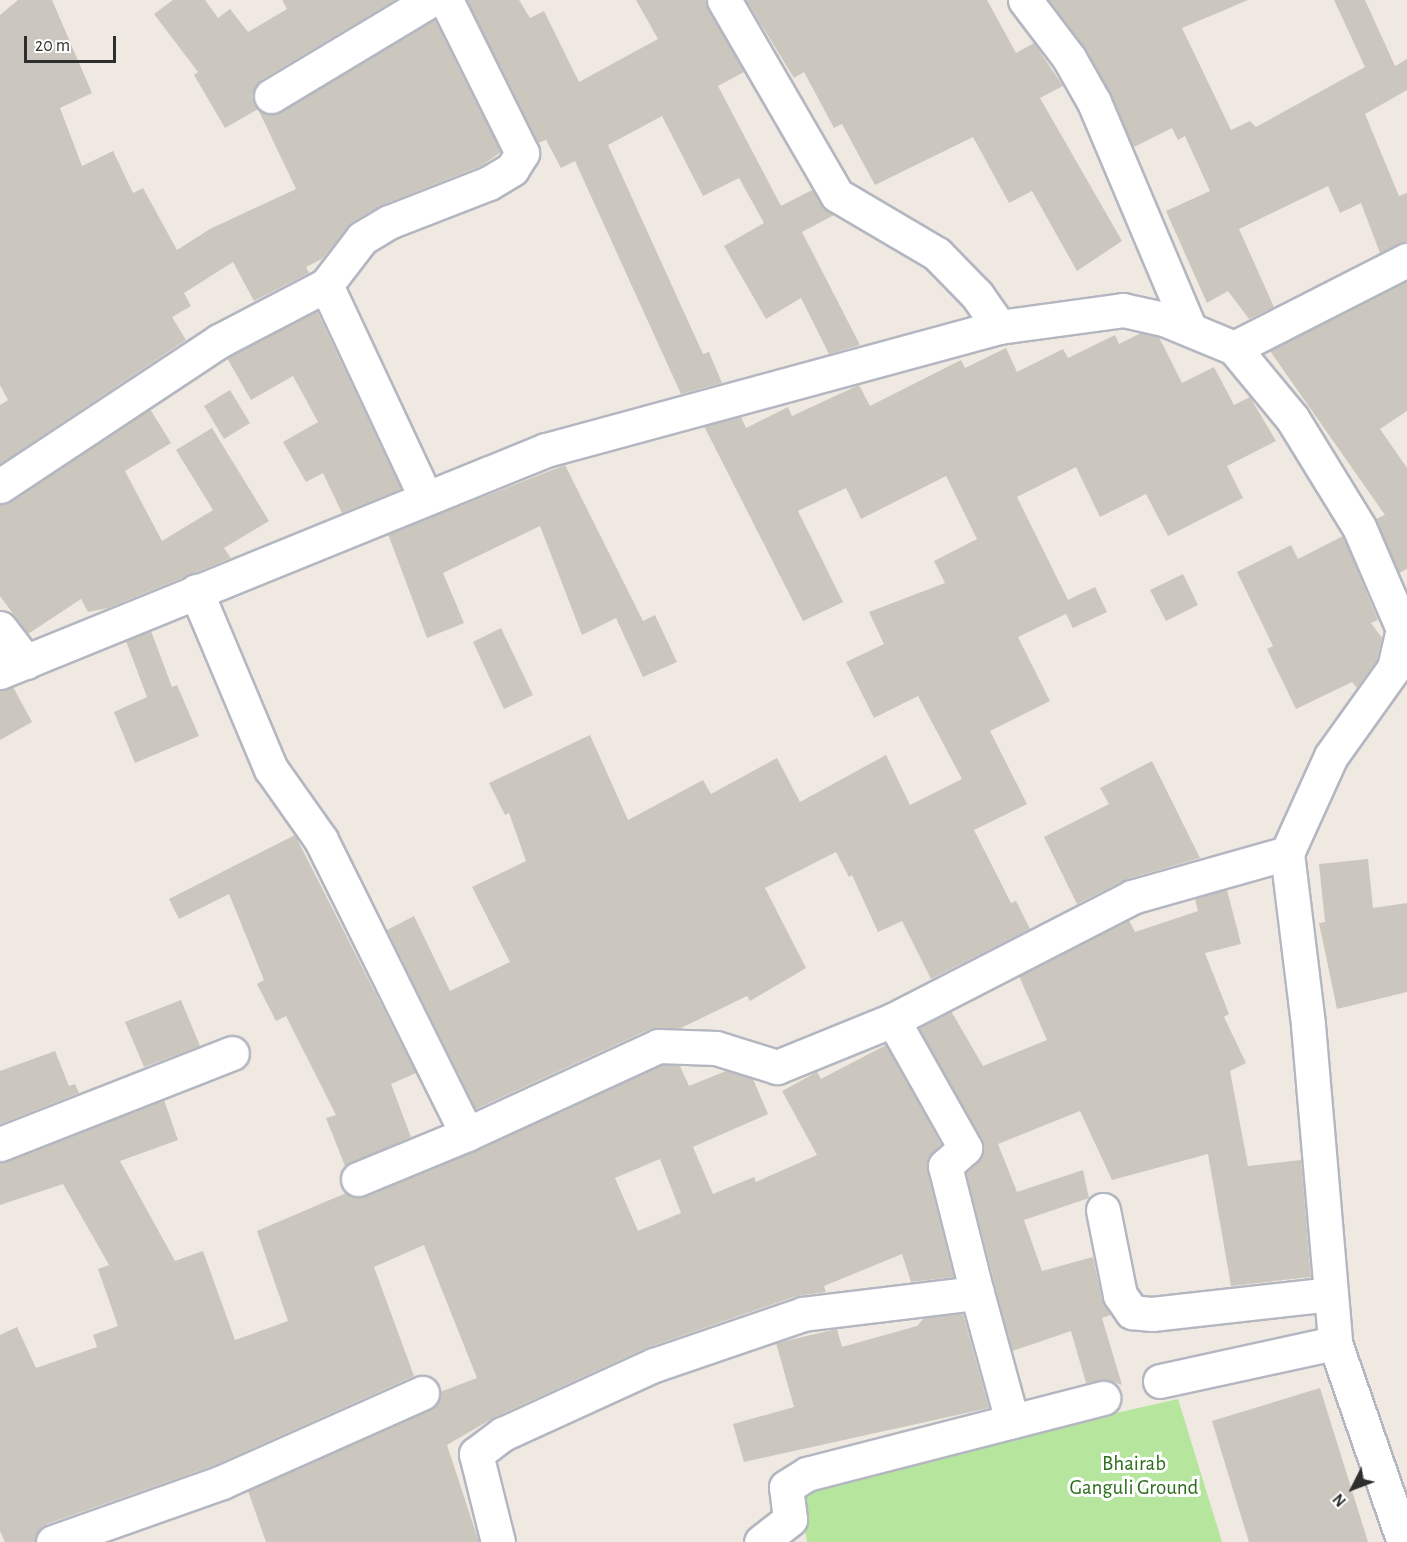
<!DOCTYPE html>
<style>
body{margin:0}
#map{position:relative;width:1407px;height:1542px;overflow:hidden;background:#efe9e1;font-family:"Alegreya Sans",sans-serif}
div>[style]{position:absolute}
.green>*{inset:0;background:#b6e59e}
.building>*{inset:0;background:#cbc7bf}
.roads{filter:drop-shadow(2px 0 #b4b7c1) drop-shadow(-2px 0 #b4b7c1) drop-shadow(0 2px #b4b7c1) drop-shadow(0 -2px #b4b7c1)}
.minor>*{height:33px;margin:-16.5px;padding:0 16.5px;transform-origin:16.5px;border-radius:16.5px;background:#fff}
span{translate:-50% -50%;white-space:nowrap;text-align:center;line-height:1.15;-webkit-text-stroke:6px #fff;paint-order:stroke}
.park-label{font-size:21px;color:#2c6e1b}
.north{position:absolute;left:1323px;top:1458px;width:60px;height:60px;-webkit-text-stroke:4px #fff;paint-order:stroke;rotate:228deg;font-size:16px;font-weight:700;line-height:24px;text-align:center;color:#2e2e2e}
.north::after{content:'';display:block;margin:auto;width:21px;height:27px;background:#2e2e2e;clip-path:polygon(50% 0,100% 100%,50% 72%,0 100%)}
.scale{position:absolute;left:24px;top:36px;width:92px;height:27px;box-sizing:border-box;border:3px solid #2e2e2e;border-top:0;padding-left:8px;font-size:18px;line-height:21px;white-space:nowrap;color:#2e2e2e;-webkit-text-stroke:4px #fff;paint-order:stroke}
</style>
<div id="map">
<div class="green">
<div style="clip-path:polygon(1178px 1399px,1222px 1542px,807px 1542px,799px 1493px,1023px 1434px)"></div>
</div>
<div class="building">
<div style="clip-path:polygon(18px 0,52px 0,92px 93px,60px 108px,82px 166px,113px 151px,133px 193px,143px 188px,177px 250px,210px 229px,296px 189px,258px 109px,225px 128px,194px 75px,198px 72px,154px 14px,173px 0,205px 0,218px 18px,230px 9px,248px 32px,287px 9px,282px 0,395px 0,261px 80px,252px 96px,255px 106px,271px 115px,281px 112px,435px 20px,501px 152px,481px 166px,382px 205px,352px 222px,322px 259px,306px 267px,309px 273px,254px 301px,233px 262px,184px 293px,191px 306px,172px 317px,186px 340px,0 464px,0 405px,8px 400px,0 385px,0 15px)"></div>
<div style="clip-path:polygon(467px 0,519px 0,530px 18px,544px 11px,579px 82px,658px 39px,636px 0,705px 0,744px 72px,718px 86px,781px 206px,812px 190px,834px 215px,802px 232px,860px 345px,829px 354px,801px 298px,766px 319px,724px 246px,764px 223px,739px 178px,703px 196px,662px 116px,608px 145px,703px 354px,709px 352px,722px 383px,681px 394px,575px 161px,561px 168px,546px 140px,538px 143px)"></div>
<div style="clip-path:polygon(746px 0,987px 0,1016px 53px,1034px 43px,1063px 86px,1040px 98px,1122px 241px,1077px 271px,1032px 191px,1009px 203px,973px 137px,875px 185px,842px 124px,834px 128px,804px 72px,794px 78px)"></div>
<div style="clip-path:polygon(1049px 0,1248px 0,1182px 28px,1231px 130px,1250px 121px,1256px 127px,1365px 67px,1334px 0,1365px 0,1395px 66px,1407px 59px,1407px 90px,1365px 114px,1399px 196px,1407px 193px,1407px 241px,1380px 253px,1361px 203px,1340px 213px,1328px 186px,1239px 229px,1274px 307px,1249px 319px,1228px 291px,1207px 303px,1166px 211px,1210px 191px,1185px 136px,1178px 140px,1172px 128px,1134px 147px,1085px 49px)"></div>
<div style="clip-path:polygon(1407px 281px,1407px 411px,1380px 429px,1407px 468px,1407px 569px,1399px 573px,1376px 519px,1385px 515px,1270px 351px)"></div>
<div style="clip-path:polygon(317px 311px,401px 489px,342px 513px,323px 473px,306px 482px,283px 442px,318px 422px,293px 376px,251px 400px,227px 358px)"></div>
<div style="clip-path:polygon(1141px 333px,1159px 337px,1182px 383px,1214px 367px,1234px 405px,1250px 397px,1276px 441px,1227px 466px,1243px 498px,1168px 536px,1146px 494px,1100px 517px,1076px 467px,1017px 497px,1068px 600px,1095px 587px,1107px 612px,1073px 628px,1066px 614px,1018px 637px,1050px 701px,990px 731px,1027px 804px,974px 830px,1011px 903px,1016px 901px,1030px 929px,931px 979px,902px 921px,878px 932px,852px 875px,849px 877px,836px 852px,765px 888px,806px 968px,750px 1001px,747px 996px,681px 1028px,650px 1029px,476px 1109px,387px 930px,414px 916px,450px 991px,510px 962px,472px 887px,526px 861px,509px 813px,505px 815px,489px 783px,590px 735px,628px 820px,703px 780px,711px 794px,777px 758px,800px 802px,886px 755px,910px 805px,962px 779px,918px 696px,874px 718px,846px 662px,884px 644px,869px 612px,945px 583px,934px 561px,977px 539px,946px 476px,861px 519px,846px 488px,798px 511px,843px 602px,803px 621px,704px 426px,741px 417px,746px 428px,788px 407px,792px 416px,859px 385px,870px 406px,961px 360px,965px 368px,1006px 348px,1017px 372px,1063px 349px,1068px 358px,1115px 335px,1119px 344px)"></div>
<div style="clip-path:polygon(230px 390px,250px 423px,224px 439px,204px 406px)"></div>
<div style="clip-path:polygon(150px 409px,171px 443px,125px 471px,162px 541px,213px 510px,176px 450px,212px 428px,269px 521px,224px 548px,231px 558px,108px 608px,88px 612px,81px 599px,28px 634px,0 596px,0 505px)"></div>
<div style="clip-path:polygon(565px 465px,643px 621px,655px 615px,677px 662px,643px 677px,616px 618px,582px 635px,540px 526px,443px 573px,464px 623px,427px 638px,388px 534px)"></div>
<div style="clip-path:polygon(1343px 536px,1378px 620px,1371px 623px,1382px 638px,1377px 660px,1357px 688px,1352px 682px,1296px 709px,1267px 649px,1273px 646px,1237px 572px,1291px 545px,1298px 559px)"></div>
<div style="clip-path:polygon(1183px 574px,1198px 605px,1166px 621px,1150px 590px)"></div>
<div style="clip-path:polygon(501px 628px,533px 695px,504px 709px,473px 642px)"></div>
<div style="clip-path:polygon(151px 631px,172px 687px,177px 685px,199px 736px,135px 763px,114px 712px,147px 697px,126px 641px)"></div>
<div style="clip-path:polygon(13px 687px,32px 722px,0 740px,0 690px)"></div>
<div style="clip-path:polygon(1152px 761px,1200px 858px,1127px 879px,1077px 904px,1044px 837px,1109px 804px,1100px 788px)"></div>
<div style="clip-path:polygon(295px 835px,416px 1073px,391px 1084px,411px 1137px,345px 1166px,326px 1118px,336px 1115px,286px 1016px,276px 1021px,257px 984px,264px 980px,229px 894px,179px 919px,169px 899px)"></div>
<div style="clip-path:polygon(1368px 859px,1373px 908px,1407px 903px,1407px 992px,1337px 1009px,1319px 923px,1325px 922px,1319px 864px)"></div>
<div style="clip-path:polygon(1227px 890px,1241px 944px,1205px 953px,1229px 1014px,1224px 1017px,1246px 1063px,1230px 1071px,1248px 1166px,1301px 1160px,1311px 1277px,1231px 1286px,1208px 1154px,1112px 1180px,1080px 1111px,998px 1144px,1017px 1192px,1083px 1170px,1089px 1198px,1024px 1220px,1042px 1271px,1093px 1257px,1102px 1299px,1111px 1315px,1102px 1318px,1122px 1385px,1107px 1380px,1086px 1383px,1071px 1331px,1012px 1351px,966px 1172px,982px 1156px,984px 1146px,919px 1028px,951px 1011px,983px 1066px,1047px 1040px,1019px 976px,1129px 920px,1135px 932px,1198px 911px,1195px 899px)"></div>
<div style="clip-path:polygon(181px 1000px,200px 1046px,144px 1067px,125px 1022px)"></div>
<div style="clip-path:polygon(evenodd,886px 1045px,941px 1144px,927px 1160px,927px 1170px,954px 1277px,911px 1282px,902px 1254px,824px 1286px,826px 1292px,797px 1296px,646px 1348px,495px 1417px,447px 1445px,479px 1542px,266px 1542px,248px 1491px,430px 1410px,440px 1392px,477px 1378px,424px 1245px,374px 1267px,414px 1376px,215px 1465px,47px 1524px,35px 1542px,5px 1542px,0 1531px,0 1335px,17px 1327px,36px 1368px,97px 1347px,93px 1335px,118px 1326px,98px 1269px,109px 1265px,63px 1184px,0 1205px,0 1162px,164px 1100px,178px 1140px,120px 1161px,175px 1261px,203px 1251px,235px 1340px,288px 1321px,257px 1231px,346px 1193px,365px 1196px,662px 1065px,680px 1066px,689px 1086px,726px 1071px,753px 1079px,768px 1114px,693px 1147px,713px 1194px,754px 1177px,756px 1182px,817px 1155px,782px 1091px,817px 1072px,821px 1079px,886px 1045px,660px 1159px,681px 1213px,638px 1231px,615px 1178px,660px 1159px)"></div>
<div style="clip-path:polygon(55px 1051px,69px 1086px,75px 1084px,79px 1093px,0 1124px,0 1071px)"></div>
<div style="clip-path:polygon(963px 1314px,989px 1408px,744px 1462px,733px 1424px,794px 1407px,776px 1343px,837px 1329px,842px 1347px,917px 1326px,924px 1318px)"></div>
<div style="clip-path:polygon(1320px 1388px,1368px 1542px,1249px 1542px,1212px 1421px)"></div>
</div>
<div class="roads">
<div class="minor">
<div style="left:724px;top:0;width:225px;rotate:59.9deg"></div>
<div style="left:837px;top:195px;width:116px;rotate:30.5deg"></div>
<div style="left:937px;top:254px;width:57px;rotate:45.7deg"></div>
<div style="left:977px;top:295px;width:39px;rotate:55deg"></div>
<div style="left:1025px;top:0;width:73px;rotate:52.8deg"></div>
<div style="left:1069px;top:58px;width:51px;rotate:60.4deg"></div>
<div style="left:1094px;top:102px;width:246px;rotate:67.1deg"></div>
<div style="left:271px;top:96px;width:187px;rotate:-31deg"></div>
<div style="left:326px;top:285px;width:59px;rotate:-52.5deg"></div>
<div style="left:362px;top:238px;width:31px;rotate:-31deg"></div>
<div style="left:389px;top:222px;width:107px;rotate:-21.3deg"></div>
<div style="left:489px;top:183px;width:27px;rotate:-31deg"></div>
<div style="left:512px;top:169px;width:19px;rotate:-58deg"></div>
<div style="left:522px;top:153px;width:171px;rotate:-116.4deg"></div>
<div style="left:1234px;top:348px;width:194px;rotate:-27deg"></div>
<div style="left:0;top:486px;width:263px;rotate:-33.5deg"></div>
<div style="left:219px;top:341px;width:121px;rotate:-27.6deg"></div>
<div style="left:326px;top:285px;width:235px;rotate:64.9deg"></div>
<div style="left:196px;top:591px;width:193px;rotate:67.2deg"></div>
<div style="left:271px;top:769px;width:87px;rotate:54.8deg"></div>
<div style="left:321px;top:840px;width:328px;rotate:63.6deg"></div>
<div style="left:467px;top:1134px;width:210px;rotate:-24.7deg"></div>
<div style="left:658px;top:1046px;width:58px;rotate:2deg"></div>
<div style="left:716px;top:1048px;width:64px;rotate:17.3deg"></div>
<div style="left:777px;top:1067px;width:125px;rotate:-22.1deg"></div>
<div style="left:893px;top:1020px;width:269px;rotate:-27.2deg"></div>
<div style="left:1132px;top:897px;width:161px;rotate:-15.8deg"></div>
<div style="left:0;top:628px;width:43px;rotate:52.6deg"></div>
<div style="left:0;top:672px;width:589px;rotate:-22.13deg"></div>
<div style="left:546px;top:450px;width:469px;rotate:-15.2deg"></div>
<div style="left:999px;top:327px;width:125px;rotate:-7.8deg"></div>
<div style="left:1123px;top:310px;width:42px;rotate:12.4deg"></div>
<div style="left:1164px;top:319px;width:76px;rotate:22.5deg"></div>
<div style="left:1234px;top:348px;width:91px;rotate:50.4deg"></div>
<div style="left:1292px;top:418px;width:128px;rotate:58.4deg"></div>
<div style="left:1359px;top:527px;width:111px;rotate:66.7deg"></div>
<div style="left:1403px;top:629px;width:40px;rotate:103deg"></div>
<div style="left:1394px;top:668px;width:108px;rotate:125.6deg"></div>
<div style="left:1331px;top:756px;width:107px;rotate:114.4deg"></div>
<div style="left:1287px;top:853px;width:173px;rotate:83deg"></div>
<div style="left:1308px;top:1025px;width:319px;rotate:85.1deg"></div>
<div style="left:1335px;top:1343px;width:211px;rotate:70.9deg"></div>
<div style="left:893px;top:1020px;width:147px;rotate:60.6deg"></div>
<div style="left:965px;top:1148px;width:27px;rotate:138deg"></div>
<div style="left:945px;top:1166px;width:131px;rotate:75.9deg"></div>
<div style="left:0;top:1144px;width:249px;rotate:-21.4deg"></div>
<div style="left:358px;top:1179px;width:118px;rotate:-22.4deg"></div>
<div style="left:1103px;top:1210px;width:87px;rotate:78.7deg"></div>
<div style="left:1120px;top:1295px;width:21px;rotate:55deg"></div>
<div style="left:1132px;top:1312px;width:20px;rotate:6deg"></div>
<div style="left:1152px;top:1314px;width:179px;rotate:-6.4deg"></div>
<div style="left:1160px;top:1381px;width:179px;rotate:-12.3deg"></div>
<div style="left:53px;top:1542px;width:179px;rotate:-19.5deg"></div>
<div style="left:222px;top:1482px;width:219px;rotate:-24deg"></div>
<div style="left:498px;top:1542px;width:91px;rotate:-104deg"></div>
<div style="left:476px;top:1454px;width:34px;rotate:-37deg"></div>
<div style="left:503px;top:1434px;width:166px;rotate:-24.6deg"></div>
<div style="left:654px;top:1365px;width:157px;rotate:-18.9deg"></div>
<div style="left:803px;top:1314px;width:175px;rotate:-6.9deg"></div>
<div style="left:977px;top:1293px;width:133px;rotate:74.7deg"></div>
<div style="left:761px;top:1542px;width:37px;rotate:-38deg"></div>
<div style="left:790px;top:1519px;width:32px;rotate:-97deg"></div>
<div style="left:786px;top:1487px;width:25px;rotate:-32deg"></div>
<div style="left:807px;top:1474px;width:306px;rotate:-14.4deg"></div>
</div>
</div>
<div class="park-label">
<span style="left:1134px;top:1476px">Bhairab<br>Ganguli Ground</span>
</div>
<div class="north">N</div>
<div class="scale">20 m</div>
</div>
